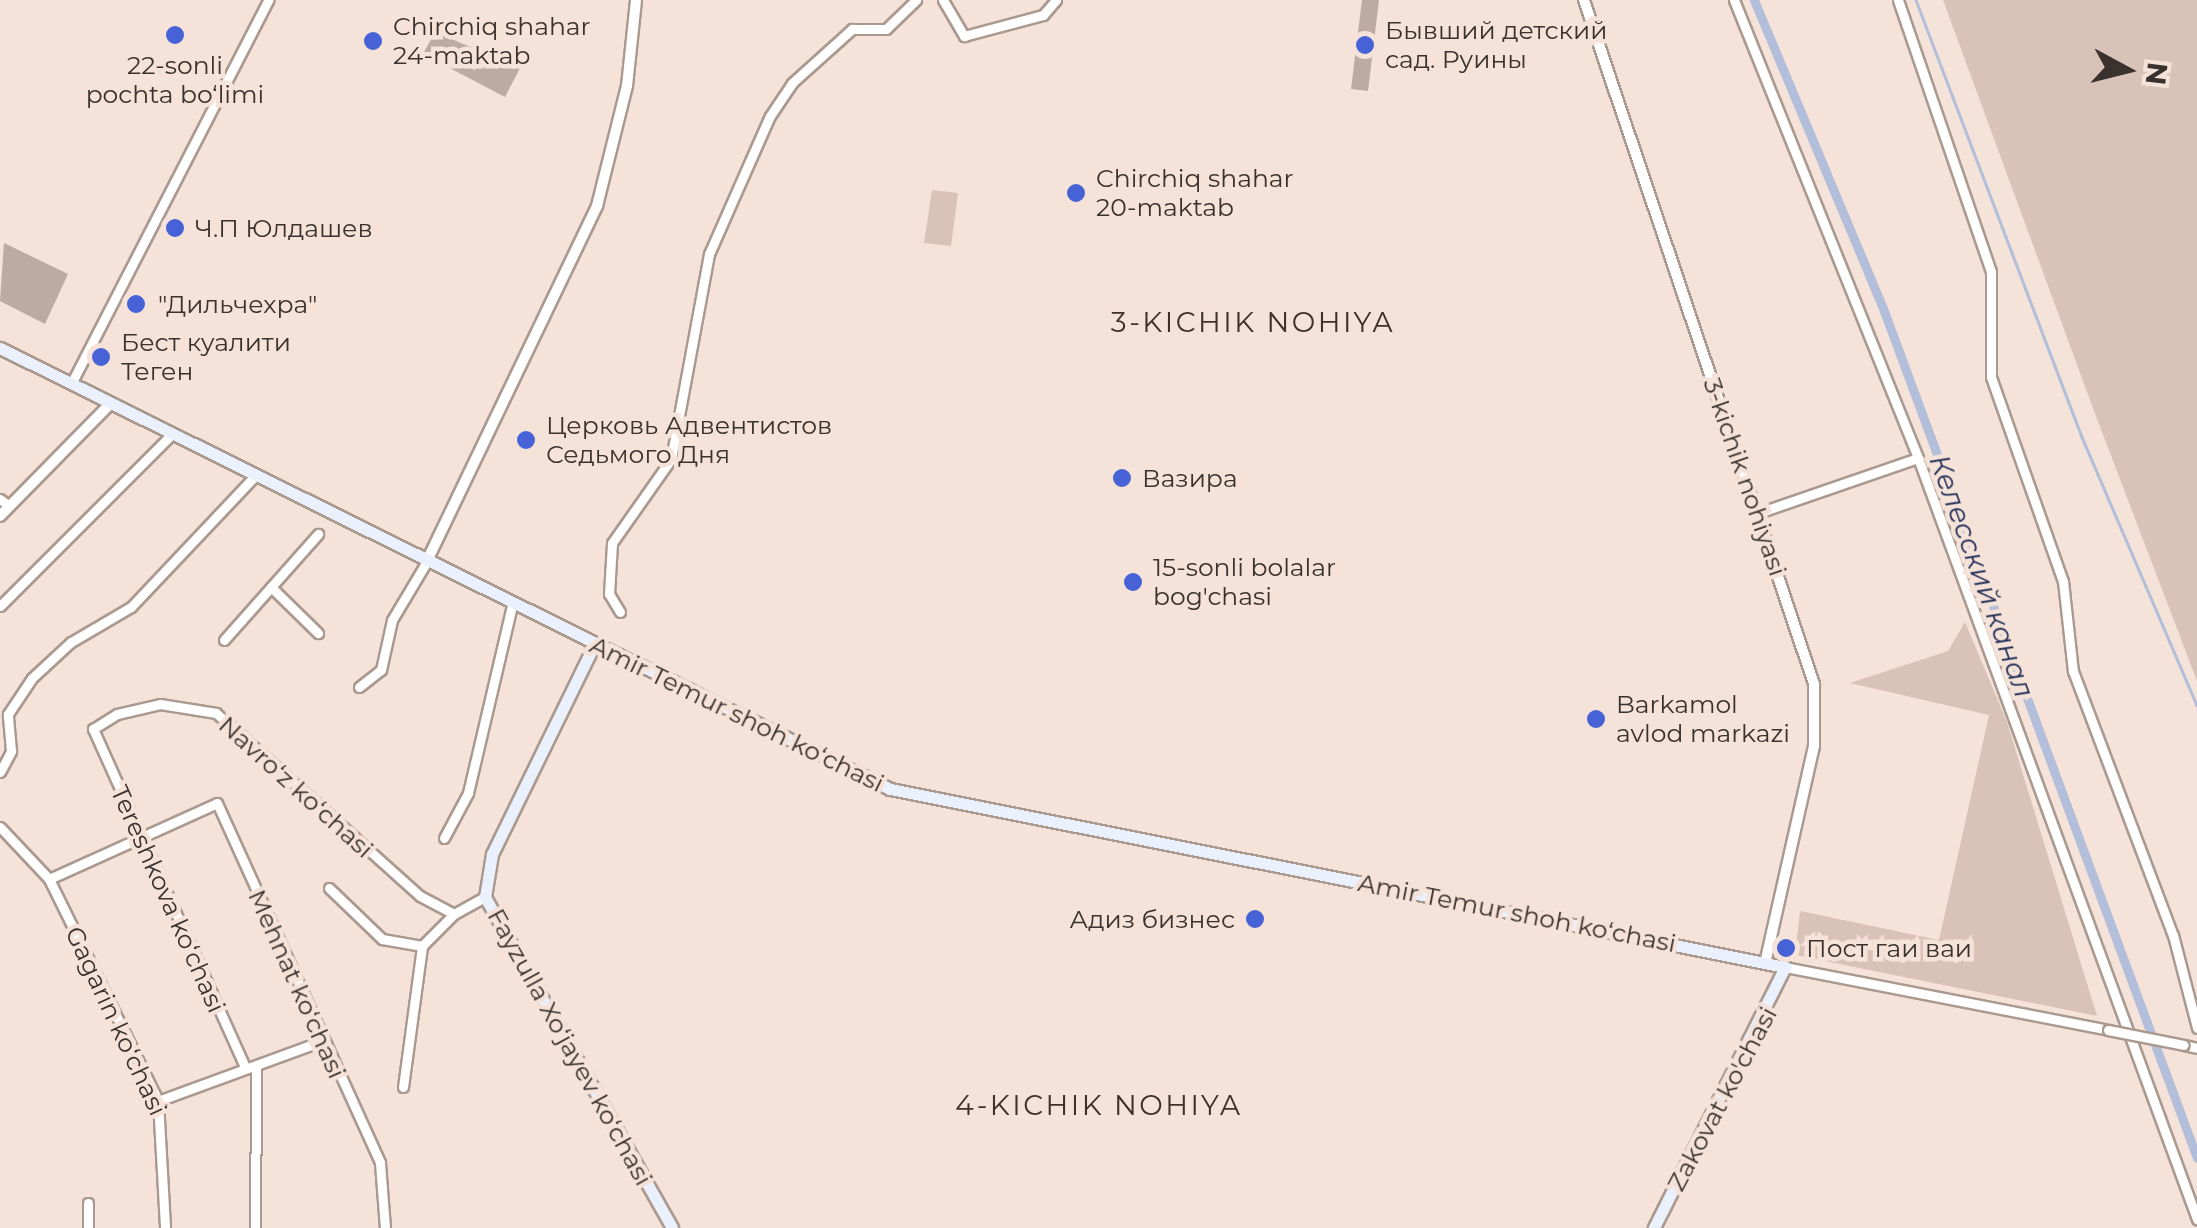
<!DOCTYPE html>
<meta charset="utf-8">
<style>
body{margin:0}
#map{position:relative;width:2197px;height:1228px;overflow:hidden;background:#f5e2d8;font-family:Montserrat,sans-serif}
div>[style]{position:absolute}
.green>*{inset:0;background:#d9c3b8}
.stream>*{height:2.5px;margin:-1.25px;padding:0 1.25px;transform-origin:1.25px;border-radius:1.25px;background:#b3bedb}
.canal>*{height:9px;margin:-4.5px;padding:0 4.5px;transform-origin:4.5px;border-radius:4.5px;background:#b3bedb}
.building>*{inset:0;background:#bdaba2}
.roads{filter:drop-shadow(2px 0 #aa998f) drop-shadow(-2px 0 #aa998f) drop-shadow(0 2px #aa998f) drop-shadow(0 -2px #aa998f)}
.minor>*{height:9px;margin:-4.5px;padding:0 4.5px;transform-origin:4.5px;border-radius:4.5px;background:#fff}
.tertiary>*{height:10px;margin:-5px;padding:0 5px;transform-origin:5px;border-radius:5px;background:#fff}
.secondary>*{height:11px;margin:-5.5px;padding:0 5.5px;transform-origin:5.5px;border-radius:5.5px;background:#ebf0fd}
.bridges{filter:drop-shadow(2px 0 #aa998f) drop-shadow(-2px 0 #aa998f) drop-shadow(0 2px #aa998f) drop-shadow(0 -2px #aa998f)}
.minor-bridge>*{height:9px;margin:-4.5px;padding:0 4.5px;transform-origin:4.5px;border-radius:4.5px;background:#fff}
.dots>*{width:28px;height:28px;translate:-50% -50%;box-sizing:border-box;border:5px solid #f5e2d8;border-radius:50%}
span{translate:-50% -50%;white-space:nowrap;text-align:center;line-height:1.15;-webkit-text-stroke:9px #f5e2d8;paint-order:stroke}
.poi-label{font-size:25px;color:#39322e}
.left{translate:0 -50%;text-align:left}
.right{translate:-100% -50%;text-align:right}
.street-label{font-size:25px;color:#39322e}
.neighbourhood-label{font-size:28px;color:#3f3129;letter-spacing:2.5px}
.water-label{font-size:28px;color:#253159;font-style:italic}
.north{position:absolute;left:2077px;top:20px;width:100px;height:100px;-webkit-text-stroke:8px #f5e2d8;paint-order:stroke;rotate:97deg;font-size:28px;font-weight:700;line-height:40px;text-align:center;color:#39322e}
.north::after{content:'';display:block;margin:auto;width:35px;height:45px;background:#39322e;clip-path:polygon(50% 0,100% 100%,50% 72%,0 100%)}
</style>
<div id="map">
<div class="green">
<div style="clip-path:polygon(1943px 0,2197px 0,2197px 681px,2094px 411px)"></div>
<div style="clip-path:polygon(932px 190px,958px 193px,951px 246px,924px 243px)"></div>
<div style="clip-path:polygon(1965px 622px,2007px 722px,2097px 1016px,1795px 955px,1800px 911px,1939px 940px,1989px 715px,1850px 683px,1948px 651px)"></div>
</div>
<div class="stream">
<div style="left:1916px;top:0;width:467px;rotate:69.2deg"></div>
<div style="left:2082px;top:437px;width:292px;rotate:66.8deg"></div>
</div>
<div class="canal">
<div style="left:1754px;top:0;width:337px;rotate:67.3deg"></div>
<div style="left:1884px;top:311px;width:903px;rotate:69.72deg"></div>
</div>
<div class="building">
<div style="clip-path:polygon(1362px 0,1379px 0,1368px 91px,1351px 89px)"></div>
<div style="clip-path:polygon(435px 32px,520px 68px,505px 97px,423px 54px)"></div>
<div style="clip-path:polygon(4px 243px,68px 274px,45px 324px,0 301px)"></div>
</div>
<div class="roads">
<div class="minor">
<div style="left:943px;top:0;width:42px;rotate:59.7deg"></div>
<div style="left:964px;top:36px;width:82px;rotate:-14.9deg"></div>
<div style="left:1043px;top:15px;width:20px;rotate:-49deg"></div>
<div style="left:1734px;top:0;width:494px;rotate:68.1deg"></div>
<div style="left:1918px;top:458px;width:811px;rotate:69.87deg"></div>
<div style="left:1898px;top:0;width:287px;rotate:71.1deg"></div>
<div style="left:1991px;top:272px;width:105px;rotate:90deg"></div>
<div style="left:1991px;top:377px;width:216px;rotate:70.6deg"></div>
<div style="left:2063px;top:581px;width:91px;rotate:83.7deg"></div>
<div style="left:2073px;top:671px;width:282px;rotate:69.3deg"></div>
<div style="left:2173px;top:935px;width:96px;rotate:75.5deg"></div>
<div style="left:71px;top:384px;width:432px;rotate:-62.8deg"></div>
<div style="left:0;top:499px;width:11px;rotate:38deg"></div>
<div style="left:1758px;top:513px;width:169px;rotate:-19deg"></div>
<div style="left:271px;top:587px;width:66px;rotate:44.4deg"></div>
<div style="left:0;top:606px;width:242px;rotate:-45deg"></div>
<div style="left:620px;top:612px;width:21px;rotate:-121deg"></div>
<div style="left:609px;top:594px;width:51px;rotate:-86.6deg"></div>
<div style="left:612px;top:543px;width:103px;rotate:-54.9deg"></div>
<div style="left:671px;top:459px;width:208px;rotate:-79.5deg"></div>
<div style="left:709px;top:254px;width:151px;rotate:-66.2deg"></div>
<div style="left:770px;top:116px;width:40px;rotate:-56deg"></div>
<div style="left:792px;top:83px;width:81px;rotate:-42deg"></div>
<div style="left:852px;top:29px;width:34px"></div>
<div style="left:886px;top:29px;width:42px;rotate:-44deg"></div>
<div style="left:224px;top:640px;width:142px;rotate:-48.4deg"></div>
<div style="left:359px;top:687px;width:28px;rotate:-38deg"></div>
<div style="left:381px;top:670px;width:51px;rotate:-77.6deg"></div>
<div style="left:392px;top:620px;width:66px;rotate:-59.2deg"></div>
<div style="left:0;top:772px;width:24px;rotate:-62deg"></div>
<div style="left:11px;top:751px;width:37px;rotate:-95deg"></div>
<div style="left:8px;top:714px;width:43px;rotate:-56.3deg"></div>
<div style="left:32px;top:678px;width:53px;rotate:-42.7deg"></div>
<div style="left:71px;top:642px;width:69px;rotate:-30.3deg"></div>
<div style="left:131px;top:607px;width:179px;rotate:-46.6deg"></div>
<div style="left:0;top:827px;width:71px;rotate:46.7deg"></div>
<div style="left:49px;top:879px;width:247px;rotate:63.8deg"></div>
<div style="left:158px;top:1101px;width:127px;rotate:86.8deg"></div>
<div style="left:444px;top:838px;width:51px;rotate:-61.9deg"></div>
<div style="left:468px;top:793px;width:193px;rotate:-76.8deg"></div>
<div style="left:49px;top:879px;width:184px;rotate:-24.3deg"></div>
<div style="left:217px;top:803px;width:395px;rotate:65.6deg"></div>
<div style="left:380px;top:1163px;width:65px;rotate:85.6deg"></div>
<div style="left:329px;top:888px;width:74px;rotate:43.9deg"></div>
<div style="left:382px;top:939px;width:41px;rotate:9.9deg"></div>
<div style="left:422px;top:946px;width:45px;rotate:-45deg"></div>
<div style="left:1785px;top:967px;width:329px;rotate:11deg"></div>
<div style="left:2184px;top:1045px;width:13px;rotate:13deg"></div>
<div style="left:245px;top:1067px;width:371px;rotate:-114.2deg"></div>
<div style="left:93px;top:729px;width:28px;rotate:-32deg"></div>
<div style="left:117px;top:714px;width:44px;rotate:-13.1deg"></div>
<div style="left:160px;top:704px;width:57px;rotate:9.1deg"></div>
<div style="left:216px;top:713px;width:274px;rotate:41.9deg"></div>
<div style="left:420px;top:896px;width:38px;rotate:28deg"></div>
<div style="left:454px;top:914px;width:35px;rotate:-29deg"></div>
<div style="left:403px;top:1087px;width:142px;rotate:-82.3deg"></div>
<div style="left:158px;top:1101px;width:175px;rotate:-20.1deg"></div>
<div style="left:88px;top:1228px;width:25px;rotate:-90deg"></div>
<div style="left:255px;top:1228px;width:160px;rotate:-89.6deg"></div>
</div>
<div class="tertiary">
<div style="left:1584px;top:0;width:722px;rotate:71.41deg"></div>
<div style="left:1814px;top:684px;width:62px;rotate:90deg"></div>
<div style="left:1814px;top:746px;width:222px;rotate:102.7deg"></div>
<div style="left:0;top:516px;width:157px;rotate:-45.5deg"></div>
<div style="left:426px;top:563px;width:396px;rotate:-64.4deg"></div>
<div style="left:597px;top:206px;width:124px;rotate:-76deg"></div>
<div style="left:627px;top:86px;width:86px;rotate:-84deg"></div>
</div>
<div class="secondary">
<div style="left:0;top:348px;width:993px;rotate:26.36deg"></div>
<div style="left:890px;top:789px;width:913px;rotate:11.25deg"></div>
<div style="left:1785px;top:967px;width:292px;rotate:116.7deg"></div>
<div style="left:594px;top:645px;width:233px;rotate:116deg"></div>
<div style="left:492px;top:854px;width:44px;rotate:99.2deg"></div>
<div style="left:485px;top:897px;width:380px;rotate:60.5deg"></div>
</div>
</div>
<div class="bridges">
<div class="minor-bridge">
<div style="left:2108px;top:1030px;width:77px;rotate:11.2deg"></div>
</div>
</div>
<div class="dots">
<div style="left:175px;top:35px;background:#4762d6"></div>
<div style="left:373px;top:41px;background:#4762d6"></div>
<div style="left:1365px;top:45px;background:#4762d6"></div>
<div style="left:1076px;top:193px;background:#4762d6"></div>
<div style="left:175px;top:228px;background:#4762d6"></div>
<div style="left:136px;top:304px;background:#4762d6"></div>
<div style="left:101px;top:357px;background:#4762d6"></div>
<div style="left:526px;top:440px;background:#4762d6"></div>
<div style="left:1122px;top:478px;background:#4762d6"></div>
<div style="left:1133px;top:582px;background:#4762d6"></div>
<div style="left:1596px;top:719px;background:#4762d6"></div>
<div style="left:1255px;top:919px;background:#4762d6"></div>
<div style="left:1786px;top:948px;background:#4762d6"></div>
</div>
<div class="poi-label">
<span class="left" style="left:393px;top:41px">Chirchiq shahar<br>24-maktab</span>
<span class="left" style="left:1385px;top:45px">Бывший детский<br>сад. Руины</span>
<span style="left:175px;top:80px">22-sonli<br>pochta bo‘limi</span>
<span class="left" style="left:1096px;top:193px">Chirchiq shahar<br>20-maktab</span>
<span class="left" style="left:195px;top:228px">Ч.П Юлдашев</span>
<span class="left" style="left:158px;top:304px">"Дильчехра"</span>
<span class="left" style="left:121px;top:357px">Бест куалити<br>Теген</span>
<span class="left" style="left:546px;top:440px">Церковь Адвентистов<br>Седьмого Дня</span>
<span class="left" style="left:1142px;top:478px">Вазира</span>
<span class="left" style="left:1153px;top:582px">15-sonli bolalar<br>bog'chasi</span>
<span class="left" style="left:1616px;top:719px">Barkamol<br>avlod markazi</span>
<span class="right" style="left:1235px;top:919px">Адиз бизнес</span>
<span class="left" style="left:1806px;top:948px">Пост гаи ваи</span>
</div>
<div class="street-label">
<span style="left:1745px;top:477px;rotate:71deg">3-kichik nohiyasi</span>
<span style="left:737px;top:714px;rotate:26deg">Amir Temur shoh ko‘chasi</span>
<span style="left:296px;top:787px;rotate:42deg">Navro‘z ko‘chasi</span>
<span style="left:168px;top:899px;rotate:66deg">Tereshkova ko‘chasi</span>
<span style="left:1517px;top:913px;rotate:11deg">Amir Temur shoh ko‘chasi</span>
<span style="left:297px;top:984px;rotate:66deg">Mehnat ko‘chasi</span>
<span style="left:116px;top:1021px;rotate:65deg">Gagarin ko‘chasi</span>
<span style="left:570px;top:1047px;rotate:61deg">Fayzulla Xo‘jayev ko‘chasi</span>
<span style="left:1722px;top:1099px;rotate:-62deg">Zakovat ko'chasi</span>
</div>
<div class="neighbourhood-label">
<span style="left:1253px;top:322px">3-KICHIK NOHIYA</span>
<span style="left:1099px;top:1105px">4-KICHIK NOHIYA</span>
</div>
<div class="water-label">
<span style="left:1982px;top:576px;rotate:70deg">Келесский канал</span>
</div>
<div class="north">N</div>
</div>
